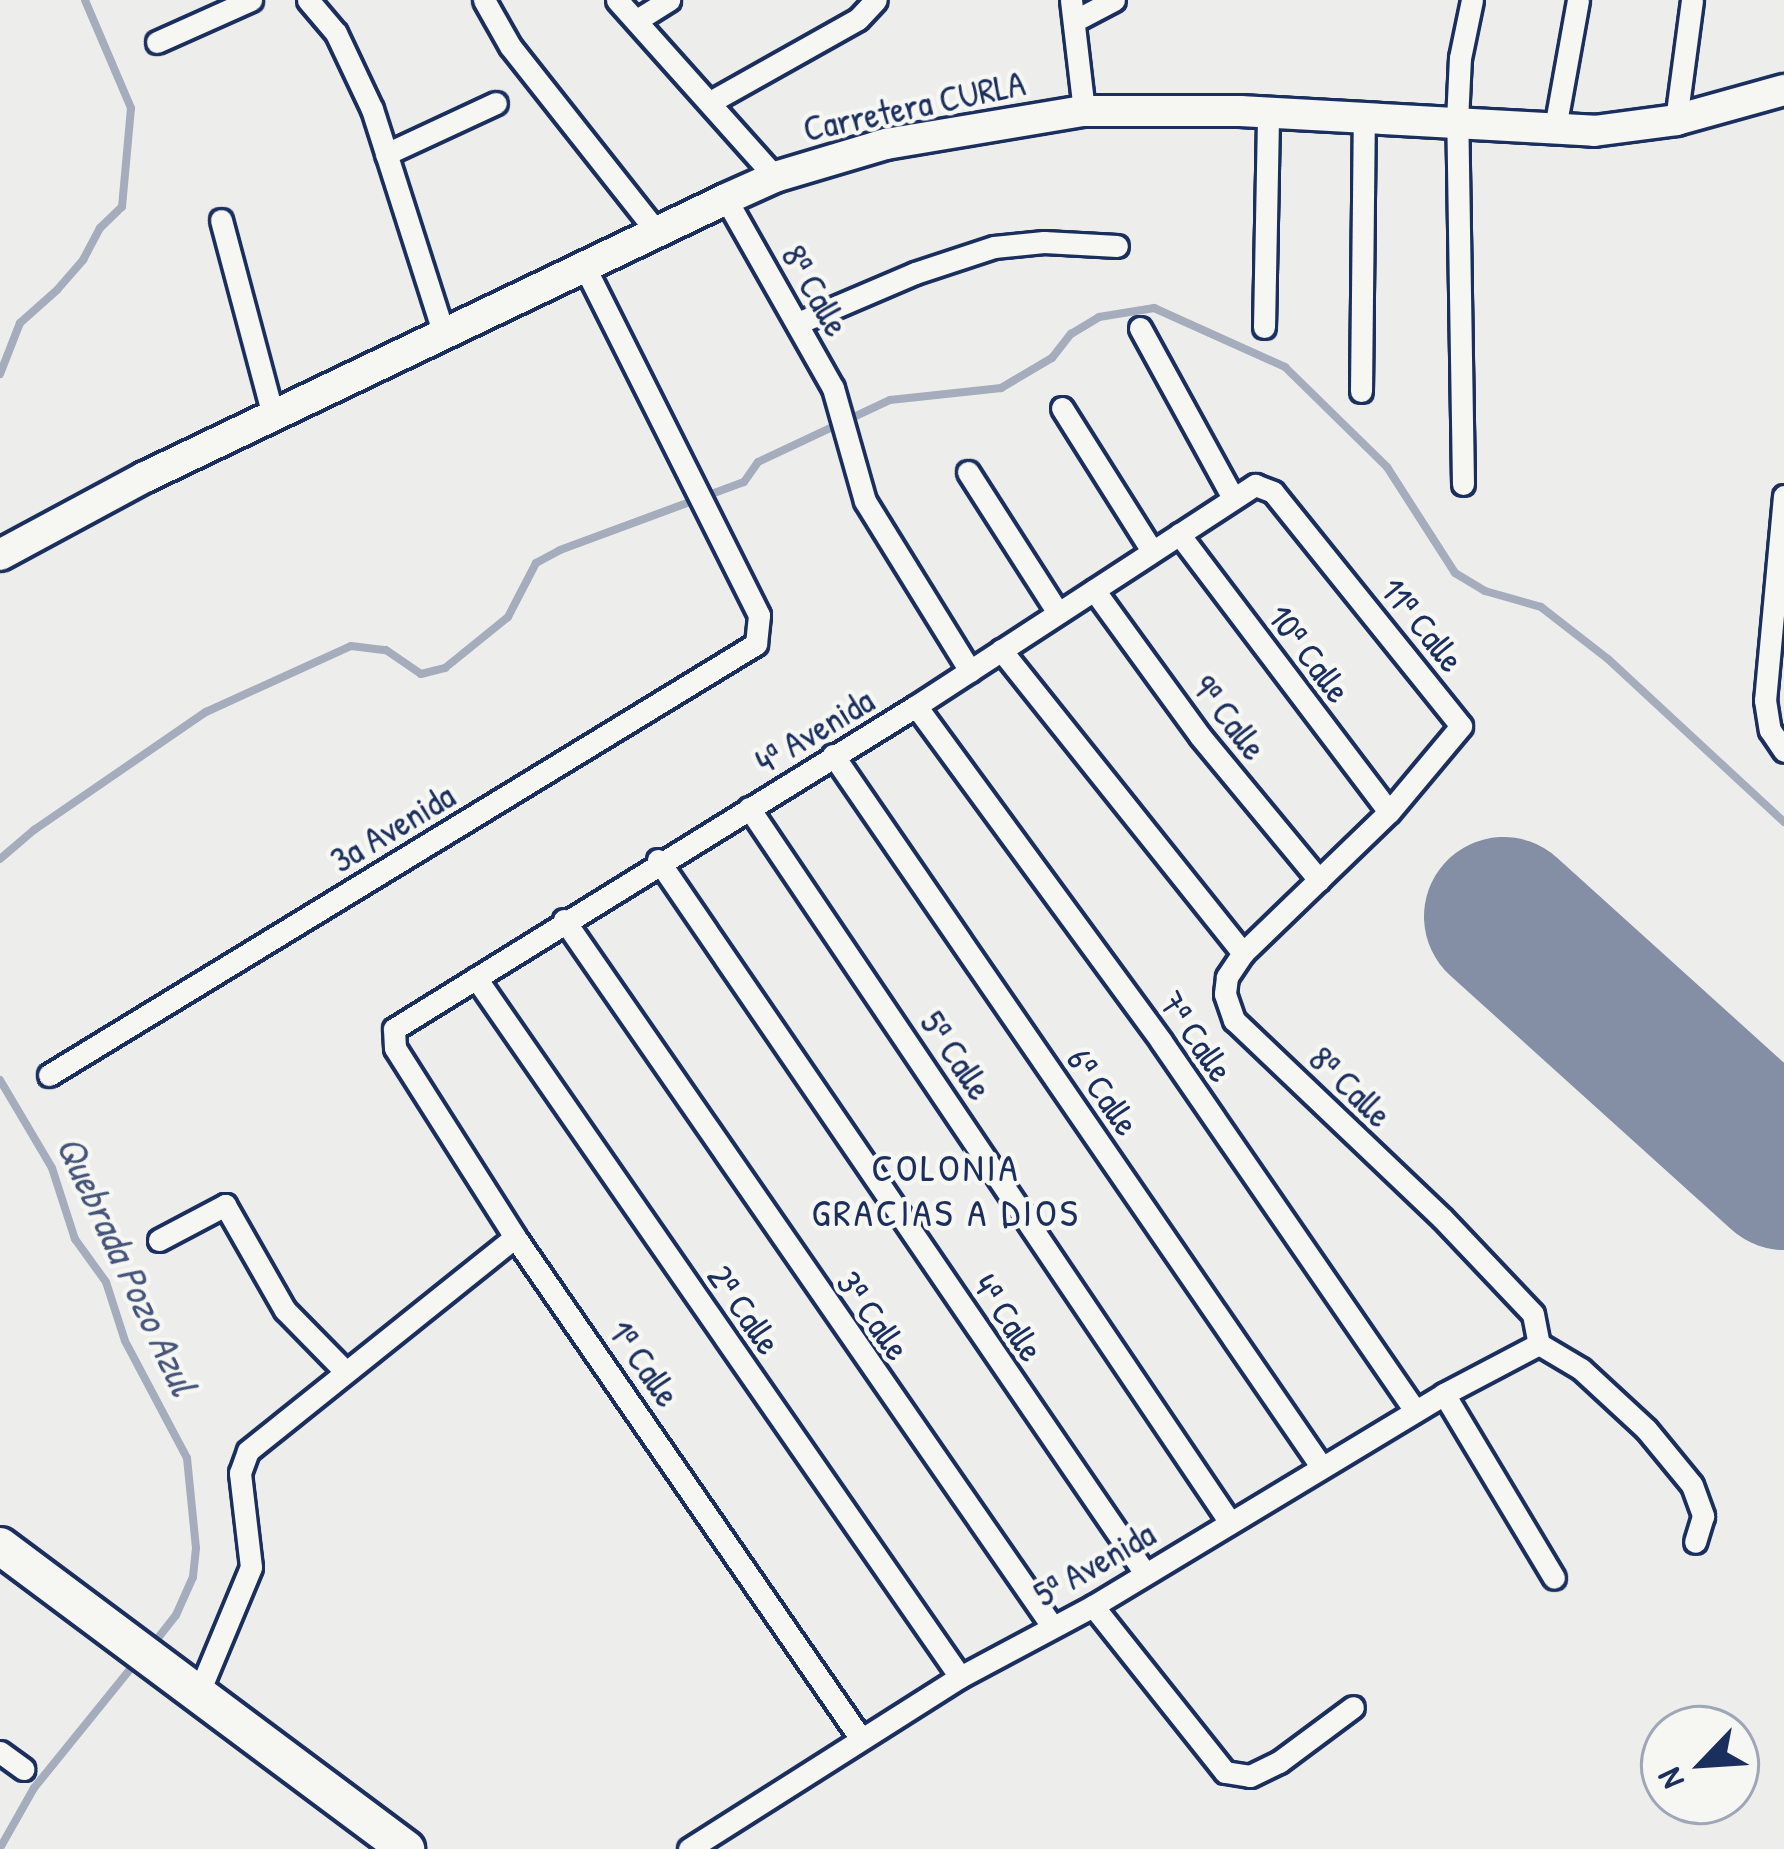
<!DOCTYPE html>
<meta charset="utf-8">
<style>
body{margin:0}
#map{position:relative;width:1784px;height:1849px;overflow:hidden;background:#edeeec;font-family:"Patrick Hand",sans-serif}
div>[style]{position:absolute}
.stream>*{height:8px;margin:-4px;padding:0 4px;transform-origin:4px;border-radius:4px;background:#a5acbc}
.runway>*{height:159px;margin:-79.5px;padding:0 79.5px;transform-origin:79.5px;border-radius:79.5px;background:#848ea5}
.roads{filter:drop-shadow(3px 0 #1b2f5e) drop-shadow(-3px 0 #1b2f5e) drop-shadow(0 3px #1b2f5e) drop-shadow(0 -3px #1b2f5e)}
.street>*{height:21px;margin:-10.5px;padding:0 10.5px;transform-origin:10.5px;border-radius:10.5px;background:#f6f6f2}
.secondary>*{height:30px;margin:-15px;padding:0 15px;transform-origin:15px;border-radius:15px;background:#f6f6f2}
.primary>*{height:36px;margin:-18px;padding:0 18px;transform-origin:18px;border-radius:18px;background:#f6f6f2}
span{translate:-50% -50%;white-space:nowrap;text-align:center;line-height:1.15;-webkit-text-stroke:9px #f6f6f2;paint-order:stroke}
.street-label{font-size:36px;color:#1b2f5e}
.neighbourhood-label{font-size:39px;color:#1b2f5e;letter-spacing:3px}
.water-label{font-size:39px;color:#44547a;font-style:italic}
.north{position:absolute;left:1640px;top:1705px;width:120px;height:120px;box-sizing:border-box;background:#f6f6f2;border:3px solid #9ea6b7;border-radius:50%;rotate:245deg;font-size:33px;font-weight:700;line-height:48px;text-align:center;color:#1b2f5e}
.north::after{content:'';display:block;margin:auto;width:42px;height:54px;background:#1b2f5e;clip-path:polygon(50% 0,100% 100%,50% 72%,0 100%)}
</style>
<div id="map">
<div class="stream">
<div style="left:0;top:374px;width:55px;rotate:-68.6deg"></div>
<div style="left:20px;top:323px;width:50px;rotate:-41.7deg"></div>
<div style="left:57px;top:290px;width:40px;rotate:-49deg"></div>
<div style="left:83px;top:260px;width:36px;rotate:-62deg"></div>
<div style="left:100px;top:228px;width:30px;rotate:-44deg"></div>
<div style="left:122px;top:207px;width:99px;rotate:-84.8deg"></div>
<div style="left:131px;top:108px;width:117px;rotate:-113.1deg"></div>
<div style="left:0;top:859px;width:45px;rotate:-40.5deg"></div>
<div style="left:34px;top:830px;width:209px;rotate:-34.5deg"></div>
<div style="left:206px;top:712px;width:159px;rotate:-24.5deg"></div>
<div style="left:351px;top:646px;width:35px;rotate:7deg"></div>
<div style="left:386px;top:650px;width:42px;rotate:34.4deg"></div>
<div style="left:421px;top:674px;width:25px;rotate:-14deg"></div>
<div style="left:445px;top:668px;width:81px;rotate:-39deg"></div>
<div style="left:508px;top:617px;width:61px;rotate:-62.6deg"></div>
<div style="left:536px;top:563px;width:27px;rotate:-28deg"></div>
<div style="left:560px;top:550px;width:196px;rotate:-20.3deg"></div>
<div style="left:744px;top:482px;width:24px;rotate:-55deg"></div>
<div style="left:758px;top:462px;width:146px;rotate:-25.2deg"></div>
<div style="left:890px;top:400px;width:112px;rotate:-6.2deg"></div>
<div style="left:1001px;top:388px;width:59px;rotate:-30.5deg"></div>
<div style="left:1052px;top:358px;width:31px;rotate:-52deg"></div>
<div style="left:1071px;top:334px;width:33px;rotate:-31deg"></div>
<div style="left:1099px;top:317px;width:56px;rotate:-9.3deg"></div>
<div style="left:1154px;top:308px;width:144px;rotate:24.2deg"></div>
<div style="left:1285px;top:367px;width:143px;rotate:44.4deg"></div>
<div style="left:1387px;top:467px;width:126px;rotate:57.3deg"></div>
<div style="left:1455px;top:573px;width:35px;rotate:31deg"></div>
<div style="left:1485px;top:591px;width:58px;rotate:15.9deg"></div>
<div style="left:1541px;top:607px;width:85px;rotate:37.8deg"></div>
<div style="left:1608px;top:659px;width:240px;rotate:42.8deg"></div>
<div style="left:0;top:1080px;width:102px;rotate:59.4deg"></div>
<div style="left:52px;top:1168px;width:75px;rotate:72.1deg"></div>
<div style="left:75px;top:1239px;width:53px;rotate:54.2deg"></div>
<div style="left:106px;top:1282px;width:62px;rotate:72.1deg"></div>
<div style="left:125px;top:1341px;width:132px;rotate:62.1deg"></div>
<div style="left:187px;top:1458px;width:90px;rotate:84.3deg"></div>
<div style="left:196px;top:1548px;width:29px;rotate:96deg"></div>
<div style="left:193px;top:1577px;width:42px;rotate:114.1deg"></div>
<div style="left:176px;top:1615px;width:41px;rotate:128deg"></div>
<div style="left:0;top:1848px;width:69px;rotate:-60.5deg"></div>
<div style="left:34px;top:1788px;width:162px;rotate:-51deg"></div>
</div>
<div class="runway">
<div style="left:1503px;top:916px;width:379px;rotate:42.1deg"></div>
</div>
<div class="roads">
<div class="street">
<div style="left:308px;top:0;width:43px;rotate:49.7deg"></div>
<div style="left:336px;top:33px;width:84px;rotate:64.7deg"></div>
<div style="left:372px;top:109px;width:237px;rotate:72.3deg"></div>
<div style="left:484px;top:0;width:53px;rotate:60.5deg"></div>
<div style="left:510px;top:46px;width:237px;rotate:51.7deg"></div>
<div style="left:617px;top:0;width:237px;rotate:48.2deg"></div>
<div style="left:1071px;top:0;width:112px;rotate:83.3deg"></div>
<div style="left:637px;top:20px;width:38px;rotate:-32deg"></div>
<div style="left:1076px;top:20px;width:43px;rotate:-27.8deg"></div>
<div style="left:157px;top:42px;width:103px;rotate:-24.1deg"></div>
<div style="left:712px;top:101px;width:167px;rotate:-29.3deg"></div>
<div style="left:858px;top:19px;width:26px;rotate:-47deg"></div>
<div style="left:1676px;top:120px;width:121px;rotate:-82.4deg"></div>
<div style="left:1555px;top:128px;width:130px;rotate:-79.8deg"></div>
<div style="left:386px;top:154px;width:121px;rotate:-24.9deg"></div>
<div style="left:726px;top:199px;width:217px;rotate:60.5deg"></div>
<div style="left:833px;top:388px;width:117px;rotate:74.2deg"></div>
<div style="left:865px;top:501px;width:200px;rotate:58.3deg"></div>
<div style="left:221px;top:220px;width:203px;rotate:75.1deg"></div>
<div style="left:798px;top:323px;width:127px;rotate:-23.1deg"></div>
<div style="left:915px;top:273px;width:83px;rotate:-18.2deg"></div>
<div style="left:994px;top:247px;width:50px;rotate:-5.7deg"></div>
<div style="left:1044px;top:242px;width:73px;rotate:3.1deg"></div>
<div style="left:1264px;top:327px;width:215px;rotate:-88.9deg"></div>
<div style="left:1140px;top:328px;width:194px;rotate:61.3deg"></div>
<div style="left:1361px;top:391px;width:274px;rotate:-89.4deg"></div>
<div style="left:1062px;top:408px;width:169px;rotate:57.8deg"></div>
<div style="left:968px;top:472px;width:167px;rotate:57.4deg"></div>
<div style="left:1463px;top:484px;width:363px;rotate:-90.9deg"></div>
<div style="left:1457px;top:121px;width:63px;rotate:-87.3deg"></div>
<div style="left:1460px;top:58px;width:59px;rotate:-78.3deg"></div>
<div style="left:1784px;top:496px;width:205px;rotate:95.3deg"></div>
<div style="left:1765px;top:700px;width:30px;rotate:81deg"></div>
<div style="left:1770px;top:730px;width:25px;rotate:56deg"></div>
<div style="left:1179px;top:534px;width:348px;rotate:52.9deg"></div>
<div style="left:1094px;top:590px;width:180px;rotate:54deg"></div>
<div style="left:1200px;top:736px;width:187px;rotate:50.4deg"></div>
<div style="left:1001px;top:650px;width:388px;rotate:51.4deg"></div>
<div style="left:916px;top:706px;width:415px;rotate:53.8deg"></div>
<div style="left:1161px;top:1041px;width:449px;rotate:55.5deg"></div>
<div style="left:833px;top:755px;width:862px;rotate:55.54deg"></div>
<div style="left:749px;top:808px;width:860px;rotate:56.05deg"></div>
<div style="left:658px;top:860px;width:862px;rotate:55.68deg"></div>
<div style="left:564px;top:920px;width:858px;rotate:55.35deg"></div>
<div style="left:476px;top:978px;width:850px;rotate:55.3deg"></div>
<div style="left:49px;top:1075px;width:828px;rotate:-31.37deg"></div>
<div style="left:756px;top:644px;width:29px;rotate:-84deg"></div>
<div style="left:759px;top:615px;width:389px;rotate:-116.6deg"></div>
<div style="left:159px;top:1240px;width:75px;rotate:-27.9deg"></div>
<div style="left:225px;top:1205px;width:121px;rotate:60.3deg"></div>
<div style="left:285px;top:1310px;width:86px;rotate:45.5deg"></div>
<div style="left:1444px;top:1394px;width:214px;rotate:59.1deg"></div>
<div style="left:1093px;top:1606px;width:212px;rotate:51.5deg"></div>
<div style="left:1225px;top:1772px;width:25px;rotate:9deg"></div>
<div style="left:1250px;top:1776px;width:32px;rotate:-26deg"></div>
<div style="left:1279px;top:1762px;width:92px;rotate:-36.6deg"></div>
<div style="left:199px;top:1692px;width:135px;rotate:-67.4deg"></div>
<div style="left:251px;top:1567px;width:95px;rotate:-96.7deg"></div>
<div style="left:240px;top:1473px;width:23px;rotate:-70deg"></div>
<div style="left:248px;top:1451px;width:342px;rotate:-38.7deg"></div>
<div style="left:861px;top:1739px;width:610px;rotate:-124.58deg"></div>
<div style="left:515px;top:1237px;width:224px;rotate:-122.4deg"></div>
<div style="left:395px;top:1048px;width:19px;rotate:-93deg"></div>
<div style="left:394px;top:1029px;width:614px;rotate:-31.75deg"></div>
<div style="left:916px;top:706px;width:405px;rotate:-33.1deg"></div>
<div style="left:1255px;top:485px;width:19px;rotate:21deg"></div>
<div style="left:1273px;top:492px;width:300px;rotate:51.2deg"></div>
<div style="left:1461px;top:726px;width:112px;rotate:129.9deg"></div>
<div style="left:1389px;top:812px;width:203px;rotate:136deg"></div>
<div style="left:1243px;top:953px;width:29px;rotate:124deg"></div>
<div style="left:1227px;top:977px;width:17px;rotate:97deg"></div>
<div style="left:1225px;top:994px;width:28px;rotate:71deg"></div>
<div style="left:1234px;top:1020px;width:287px;rotate:43.6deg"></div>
<div style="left:1442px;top:1218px;width:132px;rotate:46.5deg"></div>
<div style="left:1533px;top:1314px;width:31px;rotate:79deg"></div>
<div style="left:1539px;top:1344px;width:49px;rotate:30.8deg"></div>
<div style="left:1581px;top:1369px;width:88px;rotate:42.7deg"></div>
<div style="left:1646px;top:1429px;width:72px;rotate:50.6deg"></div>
<div style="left:1692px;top:1485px;width:33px;rotate:70deg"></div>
<div style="left:1703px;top:1516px;width:27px;rotate:107deg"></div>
<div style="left:0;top:1752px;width:29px;rotate:36deg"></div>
<div style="left:689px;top:1849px;width:321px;rotate:-32.4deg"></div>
<div style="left:960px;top:1677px;width:151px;rotate:-28.1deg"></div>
<div style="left:1093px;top:1606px;width:410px;rotate:-31.1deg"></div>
<div style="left:1444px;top:1394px;width:107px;rotate:-27.8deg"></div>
</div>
<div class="secondary">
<div style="left:0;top:555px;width:165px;rotate:-28.3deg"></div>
<div style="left:145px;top:477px;width:644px;rotate:-25.57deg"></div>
<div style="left:726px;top:199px;width:54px;rotate:-24.2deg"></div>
<div style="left:775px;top:177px;width:116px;rotate:-16.6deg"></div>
<div style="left:886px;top:144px;width:201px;rotate:-9.5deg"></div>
<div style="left:1084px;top:111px;width:156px"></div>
<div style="left:1240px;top:111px;width:355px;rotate:3.2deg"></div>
<div style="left:1594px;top:131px;width:83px;rotate:-7.6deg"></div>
<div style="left:1676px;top:120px;width:112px;rotate:-15.5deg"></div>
</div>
<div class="primary">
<div style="left:0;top:1546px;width:507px;rotate:36.73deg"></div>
</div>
</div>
<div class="street-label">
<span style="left:914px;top:105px;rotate:-12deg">Carretera CURLA</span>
<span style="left:816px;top:290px;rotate:60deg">8ª Calle</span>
<span style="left:1423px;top:624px;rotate:51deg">11ª Calle</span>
<span style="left:1310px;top:653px;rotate:53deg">10ª Calle</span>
<span style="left:1230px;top:717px;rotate:52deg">9ª Calle</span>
<span style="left:814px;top:730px;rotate:-31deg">4ª Avenida</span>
<span style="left:392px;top:827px;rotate:-31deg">3a Avenida</span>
<span style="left:1197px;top:1036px;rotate:55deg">7ª Calle</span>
<span style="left:957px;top:1055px;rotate:56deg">5ª Calle</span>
<span style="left:1351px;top:1086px;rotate:44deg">8ª Calle</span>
<span style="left:1104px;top:1091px;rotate:55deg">6ª Calle</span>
<span style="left:745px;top:1309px;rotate:55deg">2ª Calle</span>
<span style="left:874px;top:1315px;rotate:55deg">3ª Calle</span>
<span style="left:1009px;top:1317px;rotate:56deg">4ª Calle</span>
<span style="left:645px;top:1363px;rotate:55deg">1ª Calle</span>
<span style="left:1094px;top:1563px;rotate:-30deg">5ª Avenida</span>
</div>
<div class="neighbourhood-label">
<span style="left:946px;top:1190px">COLONIA<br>GRACIAS A DIOS</span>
</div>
<div class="water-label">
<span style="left:127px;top:1265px;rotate:65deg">Quebrada Pozo Azul</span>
</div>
<div class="north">N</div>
</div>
